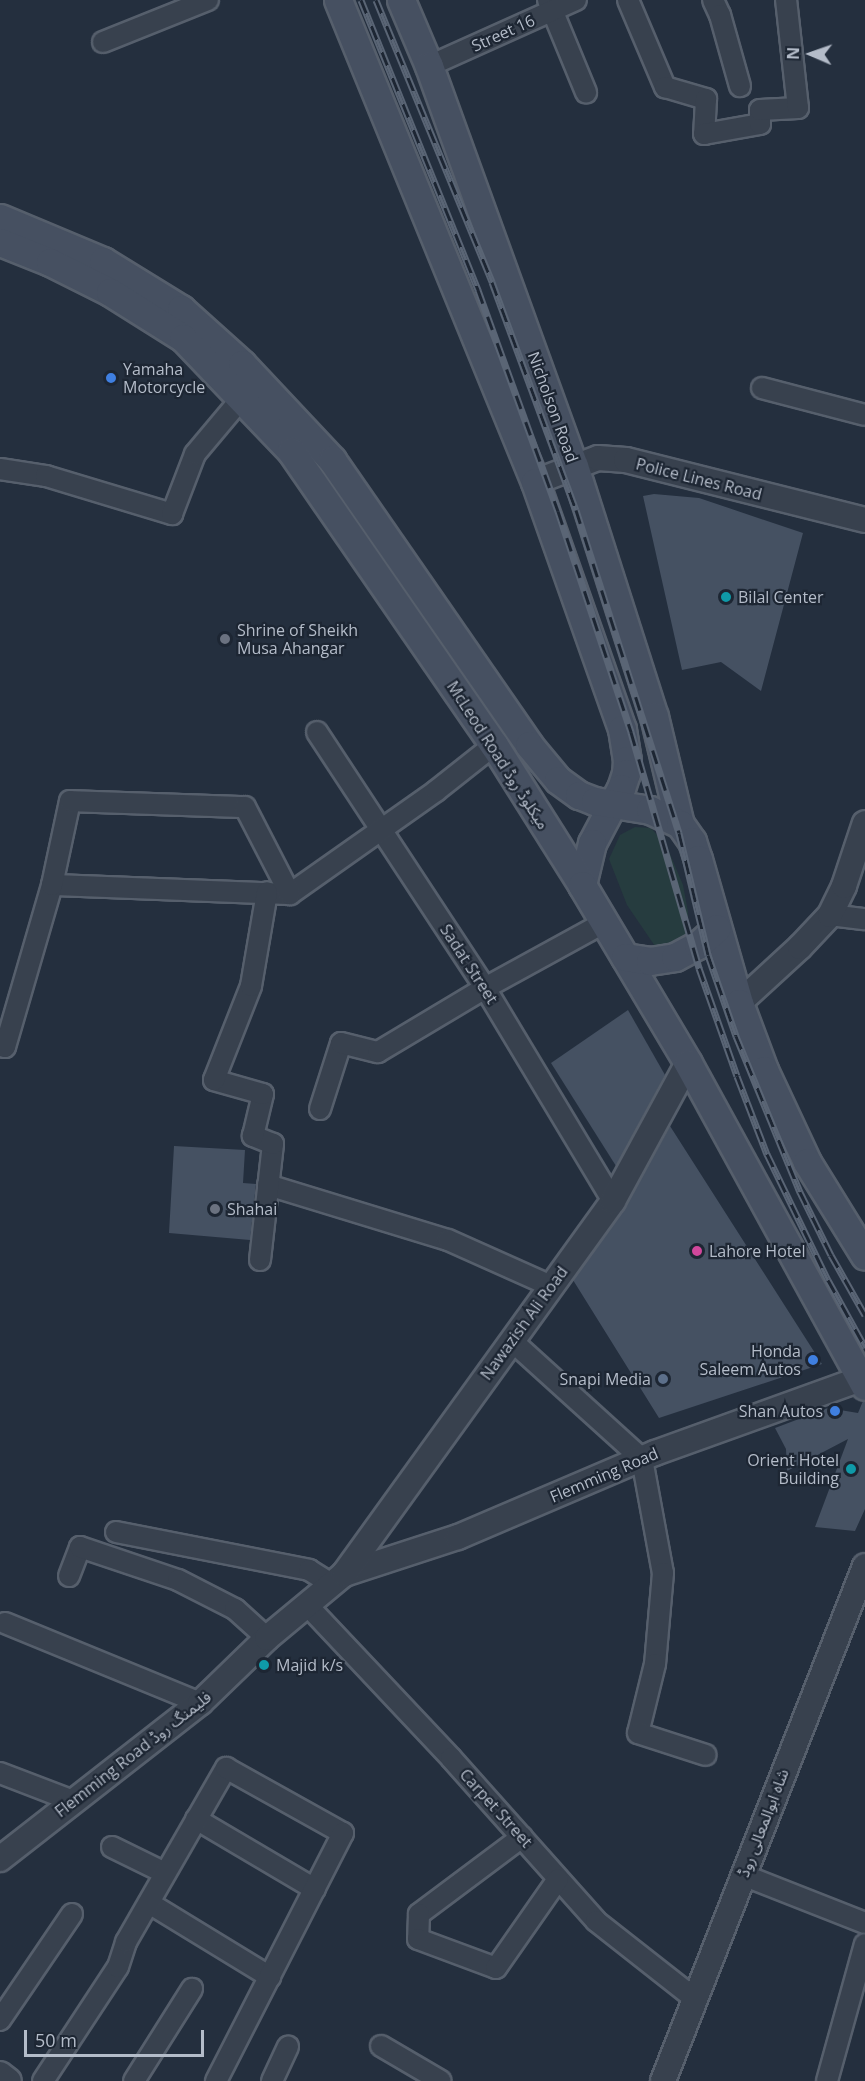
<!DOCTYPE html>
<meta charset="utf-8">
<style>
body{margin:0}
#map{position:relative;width:865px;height:2081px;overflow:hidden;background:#242f3e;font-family:"Open Sans","Noto Sans Arabic",sans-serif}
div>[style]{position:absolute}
.green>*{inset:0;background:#263c3f}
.building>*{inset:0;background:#455162}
.roads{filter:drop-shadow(2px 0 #565f6c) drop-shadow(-2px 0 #565f6c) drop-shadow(0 2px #565f6c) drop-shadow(0 -2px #565f6c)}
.minor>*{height:20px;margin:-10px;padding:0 10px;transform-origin:10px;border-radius:10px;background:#38414e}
.tertiary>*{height:24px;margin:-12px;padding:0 12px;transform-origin:12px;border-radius:12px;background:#38414e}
.secondary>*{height:27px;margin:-13.5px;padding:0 13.5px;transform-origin:13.5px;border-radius:13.5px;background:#465061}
.rail>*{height:7px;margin-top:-3.5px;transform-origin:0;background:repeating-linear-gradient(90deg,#1d2633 0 14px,#5a6575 0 28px);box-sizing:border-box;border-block:2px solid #5a6575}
.dots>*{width:16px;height:16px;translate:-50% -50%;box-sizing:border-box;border:3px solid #1d2633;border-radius:50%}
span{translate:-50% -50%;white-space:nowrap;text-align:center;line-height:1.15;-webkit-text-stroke:4.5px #1d2633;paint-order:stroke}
.street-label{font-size:16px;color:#b4bcc9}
.poi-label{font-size:16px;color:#b4bcc9}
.left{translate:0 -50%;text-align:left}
.right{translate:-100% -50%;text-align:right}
.north{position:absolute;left:781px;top:24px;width:60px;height:60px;-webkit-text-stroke:4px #1d2633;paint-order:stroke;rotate:272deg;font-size:16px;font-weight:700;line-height:24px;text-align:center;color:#b4bcc9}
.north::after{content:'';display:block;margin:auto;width:21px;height:27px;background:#b4bcc9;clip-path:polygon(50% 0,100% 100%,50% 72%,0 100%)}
.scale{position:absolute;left:24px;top:2030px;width:180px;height:27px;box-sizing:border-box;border:3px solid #b4bcc9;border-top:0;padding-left:8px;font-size:18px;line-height:21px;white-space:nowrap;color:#b4bcc9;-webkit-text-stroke:4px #1d2633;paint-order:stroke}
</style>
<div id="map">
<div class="green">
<div style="clip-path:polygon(635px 827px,651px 828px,667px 847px,683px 885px,688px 912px,688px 935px,659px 952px,627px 905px,609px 859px,620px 835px)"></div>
</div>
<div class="building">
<div style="clip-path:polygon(654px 494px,699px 498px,803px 533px,761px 691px,721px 662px,682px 670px,643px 496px)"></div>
<div style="clip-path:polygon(628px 1010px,665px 1075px,616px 1166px,551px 1063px)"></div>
<div style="clip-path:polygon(670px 1126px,822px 1364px,659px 1418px,573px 1280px,625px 1208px)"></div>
<div style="clip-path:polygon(174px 1146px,245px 1150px,243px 1183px,256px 1184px,250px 1240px,169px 1233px)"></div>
<div style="clip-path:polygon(863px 1401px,865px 1402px,865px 1509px,855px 1531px,815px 1527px,848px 1439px,787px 1471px,786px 1449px,775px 1428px,828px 1408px,858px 1413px)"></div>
</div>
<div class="roads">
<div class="minor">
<div style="left:548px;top:0;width:100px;rotate:67.6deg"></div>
<div style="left:628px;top:0;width:95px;rotate:67deg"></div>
<div style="left:665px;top:87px;width:43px;rotate:16.3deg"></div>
<div style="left:706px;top:99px;width:35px;rotate:93deg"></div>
<div style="left:704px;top:134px;width:57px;rotate:-10.1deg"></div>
<div style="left:760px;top:124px;width:14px;rotate:-90deg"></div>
<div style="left:760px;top:110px;width:38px;rotate:-3deg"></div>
<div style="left:798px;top:108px;width:109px;rotate:-96.3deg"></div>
<div style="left:713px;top:0;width:17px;rotate:65deg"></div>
<div style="left:720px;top:15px;width:74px;rotate:74.3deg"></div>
<div style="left:103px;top:42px;width:113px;rotate:-21.8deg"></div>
<div style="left:429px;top:66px;width:161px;rotate:-24.2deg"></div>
<div style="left:762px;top:388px;width:106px;rotate:14.7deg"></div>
<div style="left:0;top:469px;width:47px;rotate:8.7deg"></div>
<div style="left:46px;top:476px;width:132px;rotate:16.8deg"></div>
<div style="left:172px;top:514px;width:64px;rotate:-69deg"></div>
<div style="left:195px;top:454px;width:73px;rotate:-50deg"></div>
<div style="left:317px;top:732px;width:306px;rotate:56.7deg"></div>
<div style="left:485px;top:988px;width:249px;rotate:59deg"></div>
<div style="left:52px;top:885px;width:238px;rotate:2.2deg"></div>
<div style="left:290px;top:894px;width:179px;rotate:-35.2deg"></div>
<div style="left:436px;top:791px;width:74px;rotate:-38.4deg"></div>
<div style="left:830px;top:915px;width:35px;rotate:7deg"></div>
<div style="left:0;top:1046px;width:5px;rotate:11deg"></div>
<div style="left:5px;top:1047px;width:169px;rotate:-73.8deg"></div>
<div style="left:52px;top:885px;width:86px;rotate:-77.9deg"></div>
<div style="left:70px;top:801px;width:175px;rotate:2deg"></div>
<div style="left:245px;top:807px;width:98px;rotate:62.7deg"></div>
<div style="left:320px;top:1109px;width:69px;rotate:-72.3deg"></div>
<div style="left:341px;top:1043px;width:38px;rotate:14deg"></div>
<div style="left:378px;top:1052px;width:125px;rotate:-30.9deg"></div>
<div style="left:485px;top:988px;width:135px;rotate:-28.8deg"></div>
<div style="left:268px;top:1185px;width:188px;rotate:17deg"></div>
<div style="left:448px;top:1240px;width:113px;rotate:24.1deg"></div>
<div style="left:260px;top:1260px;width:117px;rotate:-83.6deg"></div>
<div style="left:273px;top:1144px;width:22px;rotate:-158deg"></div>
<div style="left:253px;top:1136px;width:43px;rotate:-76.6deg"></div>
<div style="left:263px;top:1094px;width:51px;rotate:-164.1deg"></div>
<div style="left:214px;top:1080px;width:101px;rotate:-68.5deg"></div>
<div style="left:251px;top:986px;width:95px;rotate:-80.3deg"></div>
<div style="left:512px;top:1341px;width:176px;rotate:42.2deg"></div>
<div style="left:642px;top:1459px;width:116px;rotate:79.6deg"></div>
<div style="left:663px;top:1573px;width:91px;rotate:95deg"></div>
<div style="left:655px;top:1664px;width:71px;rotate:103.8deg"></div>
<div style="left:638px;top:1733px;width:71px;rotate:17.9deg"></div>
<div style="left:116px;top:1532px;width:197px;rotate:11.1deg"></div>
<div style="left:309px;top:1570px;width:26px;rotate:32deg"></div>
<div style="left:69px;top:1576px;width:31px;rotate:-69deg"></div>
<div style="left:80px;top:1547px;width:103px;rotate:18.6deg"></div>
<div style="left:178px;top:1580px;width:64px;rotate:27deg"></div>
<div style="left:235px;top:1609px;width:43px;rotate:42.2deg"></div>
<div style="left:307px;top:1605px;width:210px;rotate:46.7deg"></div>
<div style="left:451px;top:1758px;width:218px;rotate:48.3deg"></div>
<div style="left:596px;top:1921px;width:126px;rotate:38.2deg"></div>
<div style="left:5px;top:1623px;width:211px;rotate:22.3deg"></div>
<div style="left:0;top:1773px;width:78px;rotate:21deg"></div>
<div style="left:196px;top:1819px;width:138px;rotate:30.5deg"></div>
<div style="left:522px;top:1837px;width:129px;rotate:143.2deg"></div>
<div style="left:419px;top:1914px;width:25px;rotate:92deg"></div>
<div style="left:418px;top:1939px;width:83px;rotate:20.4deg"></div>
<div style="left:496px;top:1968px;width:108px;rotate:-55.1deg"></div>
<div style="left:112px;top:1847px;width:59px;rotate:26.1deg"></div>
<div style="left:743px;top:1875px;width:131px;rotate:21.5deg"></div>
<div style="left:149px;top:1903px;width:142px;rotate:31.4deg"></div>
<div style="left:0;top:2020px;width:128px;rotate:-55.8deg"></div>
<div style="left:381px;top:2046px;width:69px;rotate:30.3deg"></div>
<div style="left:43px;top:2081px;width:136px;rotate:-56.7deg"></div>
<div style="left:118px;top:1967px;width:26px;rotate:-72deg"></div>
<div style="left:126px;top:1942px;width:201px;rotate:-60.1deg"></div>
<div style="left:226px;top:1768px;width:134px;rotate:29.1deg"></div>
<div style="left:343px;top:1833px;width:279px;rotate:117.1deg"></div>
<div style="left:134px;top:2081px;width:109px;rotate:-57.8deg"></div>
<div style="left:272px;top:2081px;width:38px;rotate:-65deg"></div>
<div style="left:827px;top:2081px;width:142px;rotate:-74.5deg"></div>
</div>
<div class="tertiary">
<div style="left:535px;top:482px;width:67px;rotate:-20.9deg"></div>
<div style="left:598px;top:458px;width:28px;rotate:4deg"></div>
<div style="left:626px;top:460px;width:246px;rotate:14.1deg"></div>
<div style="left:739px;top:1003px;width:83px;rotate:-42.6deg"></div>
<div style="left:800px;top:947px;width:44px;rotate:-46.8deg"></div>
<div style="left:830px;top:915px;width:32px;rotate:-64deg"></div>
<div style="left:844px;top:886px;width:66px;rotate:-71.6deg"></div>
<div style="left:344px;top:1574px;width:120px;rotate:-18deg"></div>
<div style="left:458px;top:1537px;width:214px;rotate:-23.1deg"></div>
<div style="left:655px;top:1453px;width:218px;rotate:-19.8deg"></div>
<div style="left:860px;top:1379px;width:5px;rotate:11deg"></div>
<div style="left:0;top:1859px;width:254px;rotate:-38deg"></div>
<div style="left:200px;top:1703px;width:93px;rotate:-44.1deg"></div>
<div style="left:267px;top:1638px;width:100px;rotate:-39.7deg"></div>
<div style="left:344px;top:1574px;width:460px;rotate:-54.2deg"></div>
<div style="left:613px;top:1201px;width:157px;rotate:-61.5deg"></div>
<div style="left:0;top:2074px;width:11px;rotate:38deg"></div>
<div style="left:663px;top:2081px;width:553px;rotate:-68.58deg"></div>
</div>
<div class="secondary">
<div style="left:338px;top:0;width:521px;rotate:67.77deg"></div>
<div style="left:535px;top:482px;width:262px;rotate:70.6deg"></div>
<div style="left:622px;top:729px;width:31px;rotate:81deg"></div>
<div style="left:627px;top:760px;width:13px;rotate:94deg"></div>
<div style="left:626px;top:773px;width:16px;rotate:108deg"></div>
<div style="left:621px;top:788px;width:62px;rotate:117.8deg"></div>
<div style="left:592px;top:843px;width:43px;rotate:103.4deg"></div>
<div style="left:401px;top:0;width:72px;rotate:67deg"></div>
<div style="left:429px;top:66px;width:425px;rotate:70.1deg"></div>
<div style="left:574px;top:466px;width:262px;rotate:72.3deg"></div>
<div style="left:654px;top:716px;width:111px;rotate:76.5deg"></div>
<div style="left:0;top:218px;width:112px;rotate:22.7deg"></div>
<div style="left:103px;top:261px;width:92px;rotate:31.6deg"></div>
<div style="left:181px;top:309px;width:82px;rotate:42deg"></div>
<div style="left:242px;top:364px;width:132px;rotate:46.8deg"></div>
<div style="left:332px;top:460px;width:346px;rotate:55.3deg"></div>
<div style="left:529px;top:745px;width:45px;rotate:50.4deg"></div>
<div style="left:558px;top:780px;width:26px;rotate:36deg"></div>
<div style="left:579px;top:795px;width:17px;rotate:21deg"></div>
<div style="left:595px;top:801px;width:56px;rotate:9.3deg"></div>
<div style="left:650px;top:810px;width:33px;rotate:25deg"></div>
<div style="left:680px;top:824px;width:21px;rotate:55deg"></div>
<div style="left:692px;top:841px;width:19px;rotate:72deg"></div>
<div style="left:698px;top:859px;width:150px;rotate:74.1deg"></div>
<div style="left:739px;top:1003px;width:72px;rotate:69.5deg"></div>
<div style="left:764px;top:1070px;width:102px;rotate:64.9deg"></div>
<div style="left:807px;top:1162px;width:110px;rotate:58.3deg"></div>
<div style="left:0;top:242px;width:54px;rotate:21.8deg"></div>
<div style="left:50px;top:262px;width:67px;rotate:26.6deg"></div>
<div style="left:110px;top:292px;width:86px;rotate:32.2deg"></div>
<div style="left:183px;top:338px;width:156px;rotate:46.3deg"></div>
<div style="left:291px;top:451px;width:357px;rotate:55.4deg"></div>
<div style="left:494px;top:745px;width:165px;rotate:57.8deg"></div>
<div style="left:582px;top:885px;width:207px;rotate:59.2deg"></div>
<div style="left:688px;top:1063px;width:368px;rotate:61.3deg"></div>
<div style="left:625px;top:957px;width:25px;rotate:9deg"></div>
<div style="left:650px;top:961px;width:25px;rotate:-9deg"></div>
<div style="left:675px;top:957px;width:26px;rotate:-28deg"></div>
<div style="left:698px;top:945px;width:25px;rotate:-42deg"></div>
</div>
</div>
<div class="rail">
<div style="left:361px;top:0;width:313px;rotate:68deg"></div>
<div style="left:478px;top:290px;width:235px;rotate:70.1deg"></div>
<div style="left:558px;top:511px;width:233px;rotate:71.7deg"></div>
<div style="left:631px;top:732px;width:246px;rotate:73.9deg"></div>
<div style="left:699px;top:968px;width:114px;rotate:70.6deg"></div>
<div style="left:737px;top:1076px;width:84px;rotate:69deg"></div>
<div style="left:767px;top:1154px;width:140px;rotate:64.2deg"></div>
<div style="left:828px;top:1280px;width:77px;rotate:61.1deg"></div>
<div style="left:376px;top:0;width:305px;rotate:67.6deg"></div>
<div style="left:492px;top:282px;width:243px;rotate:69.8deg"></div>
<div style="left:576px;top:510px;width:339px;rotate:72.3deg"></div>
<div style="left:679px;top:833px;width:125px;rotate:76.6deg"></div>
<div style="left:708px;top:955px;width:86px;rotate:70.9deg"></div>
<div style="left:736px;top:1036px;width:169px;rotate:67.7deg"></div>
<div style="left:800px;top:1192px;width:70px;rotate:63.8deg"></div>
<div style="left:831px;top:1255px;width:69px;rotate:60.5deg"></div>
</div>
<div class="dots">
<div style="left:111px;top:378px;background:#3f7fe0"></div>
<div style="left:726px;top:597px;background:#0f9aa8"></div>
<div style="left:225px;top:639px;background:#6b7280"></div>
<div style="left:215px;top:1209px;background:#6b7280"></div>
<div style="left:697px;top:1251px;background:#d1479c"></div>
<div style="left:813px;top:1360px;background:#3f7fe0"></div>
<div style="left:663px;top:1379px;background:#5c6f8a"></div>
<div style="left:835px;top:1411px;background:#3f7fe0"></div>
<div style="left:851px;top:1469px;background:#0f9aa8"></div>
<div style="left:264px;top:1665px;background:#0f9aa8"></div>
</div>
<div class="street-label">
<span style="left:503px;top:33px;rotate:-24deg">Street 16</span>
<span style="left:553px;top:407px;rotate:70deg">Nicholson Road</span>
<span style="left:699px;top:479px;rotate:14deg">Police Lines Road</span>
<span style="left:498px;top:755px;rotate:57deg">McLeod Road میکلوڈ روڈ</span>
<span style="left:469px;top:964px;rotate:57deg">Sadat Street</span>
<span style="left:524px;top:1323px;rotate:-54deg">Nawazish Ali Road</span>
<span style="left:604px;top:1475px;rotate:-23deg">Flemming Road</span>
<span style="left:133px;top:1754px;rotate:-38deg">Flemming Road فلیمنگ روڈ</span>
<span style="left:496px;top:1808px;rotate:48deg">Carpet Street</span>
<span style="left:763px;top:1823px;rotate:-69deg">شاہ ابوالمعالی روڈ</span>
</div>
<div class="poi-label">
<span class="left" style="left:123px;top:378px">Yamaha<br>Motorcycle</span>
<span class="left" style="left:738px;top:597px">Bilal Center</span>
<span class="left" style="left:237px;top:639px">Shrine of Sheikh<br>Musa Ahangar</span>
<span class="left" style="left:227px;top:1209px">Shahai</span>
<span class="left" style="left:709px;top:1251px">Lahore Hotel</span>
<span class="right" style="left:801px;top:1360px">Honda<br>Saleem Autos</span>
<span class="right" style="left:651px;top:1379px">Snapi Media</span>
<span class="right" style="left:823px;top:1411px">Shan Autos</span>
<span class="right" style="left:839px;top:1469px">Orient Hotel<br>Building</span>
<span class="left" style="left:276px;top:1665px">Majid k/s</span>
</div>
<div class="north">N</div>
<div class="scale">50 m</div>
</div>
